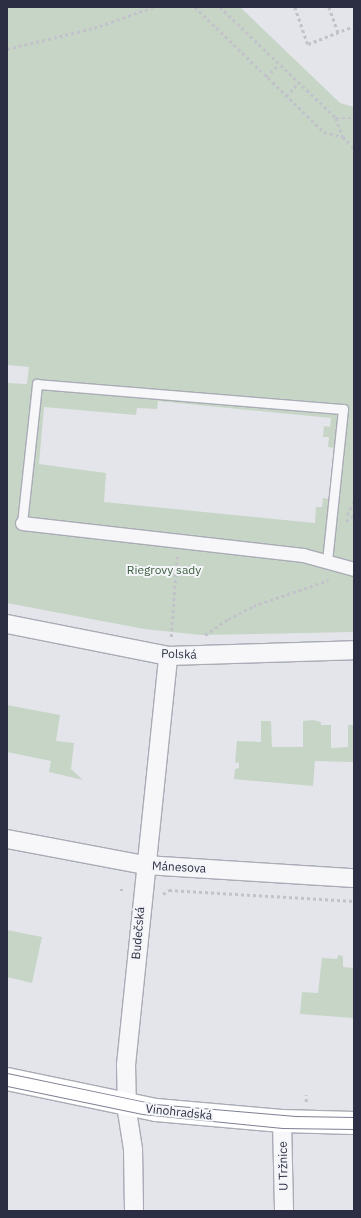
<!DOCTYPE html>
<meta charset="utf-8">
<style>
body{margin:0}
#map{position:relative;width:361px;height:1218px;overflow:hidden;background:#e4e5eb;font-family:"IBM Plex Sans",sans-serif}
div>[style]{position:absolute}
.green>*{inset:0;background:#c6d5c6}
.path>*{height:2.5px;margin-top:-1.25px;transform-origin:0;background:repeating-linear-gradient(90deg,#c2c3ca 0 3px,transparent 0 6px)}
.roads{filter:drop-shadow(1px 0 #a9abb5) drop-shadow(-1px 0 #a9abb5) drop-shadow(0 1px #a9abb5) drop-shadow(0 -1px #a9abb5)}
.service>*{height:9px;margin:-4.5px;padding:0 4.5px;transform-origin:4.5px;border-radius:4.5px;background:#f7f7fa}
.pedestrian>*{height:13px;margin:-6.5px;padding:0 6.5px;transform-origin:6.5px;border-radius:6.5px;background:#f7f7fa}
.minor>*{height:18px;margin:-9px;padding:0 9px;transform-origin:9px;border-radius:9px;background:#f7f7fa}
.secondary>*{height:22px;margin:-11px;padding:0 11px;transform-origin:11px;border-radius:11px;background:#fff}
.tram>*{height:1px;margin:-0.5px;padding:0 0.5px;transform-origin:0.5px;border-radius:0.5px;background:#7e8194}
span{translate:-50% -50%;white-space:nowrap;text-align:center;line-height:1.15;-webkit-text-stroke:4px #f4f5f9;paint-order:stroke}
.park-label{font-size:12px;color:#3a5e3c}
.street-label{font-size:12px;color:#2c2f43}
.frame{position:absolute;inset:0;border:8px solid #2c2f43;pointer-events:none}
</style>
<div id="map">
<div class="green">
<div style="clip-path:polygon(evenodd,7px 7px,240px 7px,340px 103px,354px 107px,354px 632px,201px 635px,144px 629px,7px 603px,7px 383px,27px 384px,29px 367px,7px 365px,7px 7px,158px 401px,331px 418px,330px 427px,324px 426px,323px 437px,329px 437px,328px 447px,334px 448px,329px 499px,323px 498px,322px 507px,316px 507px,315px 523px,104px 502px,106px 473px,39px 464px,44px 407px,136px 415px,137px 408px,157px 409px,158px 401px)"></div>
<div style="clip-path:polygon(7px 705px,60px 715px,56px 741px,74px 743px,71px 769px,83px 780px,49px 772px,51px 761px,7px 752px)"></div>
<div style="clip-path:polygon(313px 720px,321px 722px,321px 725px,331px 725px,331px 748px,348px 747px,348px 725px,354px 725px,354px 762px,315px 761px,313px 786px,234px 779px,235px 769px,239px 768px,239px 763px,235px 762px,237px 741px,261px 742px,261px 721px,271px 721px,272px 747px,303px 747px,303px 721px)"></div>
<div style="clip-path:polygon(7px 930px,42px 937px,32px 983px,7px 977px)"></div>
<div style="clip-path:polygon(338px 955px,343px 956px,343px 967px,354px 968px,354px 1018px,300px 1014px,302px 992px,318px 993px,322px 958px,337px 959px)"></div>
</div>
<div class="path">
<div style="left:195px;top:7px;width:180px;rotate:44.1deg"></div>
<div style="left:324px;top:132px;width:20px;rotate:15deg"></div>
<div style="left:343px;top:137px;width:16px;rotate:45deg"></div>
<div style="left:220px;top:7px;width:161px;rotate:43.7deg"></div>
<div style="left:336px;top:118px;width:20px;rotate:70deg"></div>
<div style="left:295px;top:7px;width:39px;rotate:71deg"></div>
<div style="left:308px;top:44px;width:49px;rotate:-21.4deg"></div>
<div style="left:329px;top:7px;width:27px;rotate:70deg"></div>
<div style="left:7px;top:49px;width:89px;rotate:-13.6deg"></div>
<div style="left:94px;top:28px;width:63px;rotate:-19.6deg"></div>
<div style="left:266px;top:77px;width:18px;rotate:-45deg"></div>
<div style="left:286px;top:96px;width:19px;rotate:-47deg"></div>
<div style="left:336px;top:118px;width:18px"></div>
<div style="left:347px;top:515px;width:16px;rotate:-63deg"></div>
<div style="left:346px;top:521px;width:10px;rotate:-37deg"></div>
<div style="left:205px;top:635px;width:28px;rotate:-35deg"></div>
<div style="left:228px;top:619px;width:28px;rotate:-27deg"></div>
<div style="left:253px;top:606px;width:80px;rotate:-18.9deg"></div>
<div style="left:171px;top:637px;width:81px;rotate:-85.8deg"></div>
<div style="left:120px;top:890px;width:6px"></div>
<div style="left:163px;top:894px;width:7px;rotate:-34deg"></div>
<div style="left:169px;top:890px;width:185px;rotate:3.4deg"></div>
<div style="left:306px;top:1102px;width:7px;rotate:-90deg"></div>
</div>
<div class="roads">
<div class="service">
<div style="left:22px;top:523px;width:140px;rotate:-83.8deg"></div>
<div style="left:37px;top:384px;width:307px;rotate:4.7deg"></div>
<div style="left:343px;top:409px;width:153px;rotate:96deg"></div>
</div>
<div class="pedestrian">
<div style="left:22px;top:523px;width:283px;rotate:6.5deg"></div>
<div style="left:303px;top:555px;width:53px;rotate:15.4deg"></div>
</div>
<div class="minor">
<div style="left:7px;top:624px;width:164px;rotate:11.2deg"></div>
<div style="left:168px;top:656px;width:186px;rotate:-1.8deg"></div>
<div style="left:7px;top:839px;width:140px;rotate:10.7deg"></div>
<div style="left:145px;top:865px;width:209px;rotate:3.6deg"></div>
<div style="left:282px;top:1121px;width:90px;rotate:88.7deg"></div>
<div style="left:134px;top:1211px;width:62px;rotate:-90.9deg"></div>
<div style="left:133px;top:1149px;width:38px;rotate:-99deg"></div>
<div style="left:127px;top:1111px;width:46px;rotate:-91.2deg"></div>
<div style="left:126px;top:1065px;width:411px;rotate:-84.1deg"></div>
</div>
<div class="secondary">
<div style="left:7px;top:1079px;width:152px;rotate:11.8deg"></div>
<div style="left:156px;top:1110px;width:126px;rotate:5deg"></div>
<div style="left:282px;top:1121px;width:72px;rotate:1.6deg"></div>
</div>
</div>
<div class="tram">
<div style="left:7px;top:1073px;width:151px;rotate:11.8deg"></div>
<div style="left:155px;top:1104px;width:141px;rotate:4.9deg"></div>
<div style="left:295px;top:1116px;width:59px;rotate:1deg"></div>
<div style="left:7px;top:1086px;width:138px;rotate:11.7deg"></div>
<div style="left:142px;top:1114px;width:141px;rotate:5.7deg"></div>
<div style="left:282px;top:1128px;width:72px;rotate:0.8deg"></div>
</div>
<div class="park-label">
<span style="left:164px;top:570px">Riegrovy sady</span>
</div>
<div class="street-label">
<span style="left:179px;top:654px;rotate:2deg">Polská</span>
<span style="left:179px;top:867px;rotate:3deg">Mánesova</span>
<span style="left:138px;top:933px;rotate:-85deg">Budečská</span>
<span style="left:179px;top:1112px;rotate:6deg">Vinohradská</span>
<span style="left:283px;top:1166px;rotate:-91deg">U Tržnice</span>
</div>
<div class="frame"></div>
</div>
